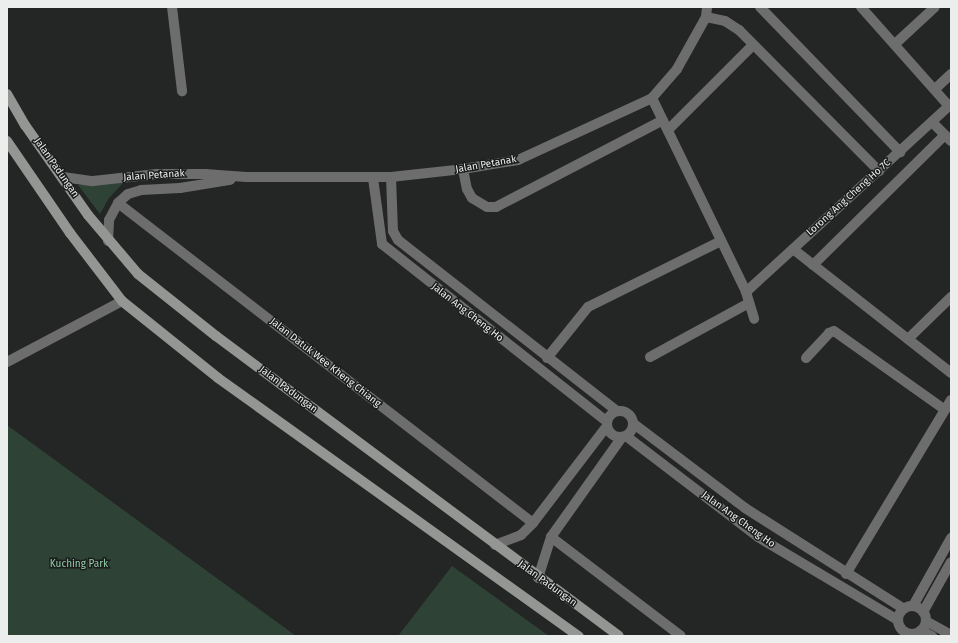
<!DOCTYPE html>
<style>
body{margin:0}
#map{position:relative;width:958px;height:643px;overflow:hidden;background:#232624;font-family:"Fira Sans",sans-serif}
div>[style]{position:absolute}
.green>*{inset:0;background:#2e4236}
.minor>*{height:10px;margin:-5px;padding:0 5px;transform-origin:5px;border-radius:5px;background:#6c6d6c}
.minor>.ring{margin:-5px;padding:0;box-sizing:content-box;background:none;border:10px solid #6c6d6c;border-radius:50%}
.tertiary>*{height:10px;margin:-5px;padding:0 5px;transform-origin:5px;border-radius:5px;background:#6c6d6c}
.secondary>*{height:10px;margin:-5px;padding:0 5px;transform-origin:5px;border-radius:5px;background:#949694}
span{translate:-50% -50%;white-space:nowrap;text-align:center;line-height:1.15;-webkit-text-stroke:3px #1a1d1b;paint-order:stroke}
.street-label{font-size:10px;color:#eceeed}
.park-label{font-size:10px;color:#93cfab}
.frame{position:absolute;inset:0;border:8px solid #eceeed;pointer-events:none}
</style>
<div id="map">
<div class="green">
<div style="clip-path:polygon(126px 180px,109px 198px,100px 214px,78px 185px)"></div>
<div style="clip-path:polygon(7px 425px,296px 636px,7px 636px)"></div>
<div style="clip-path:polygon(452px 566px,549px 636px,398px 636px)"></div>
</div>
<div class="minor">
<div style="left:172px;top:7px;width:85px;rotate:83.2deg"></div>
<div style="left:760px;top:7px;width:202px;rotate:46deg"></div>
<div style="left:861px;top:7px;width:132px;rotate:48.4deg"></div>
<div style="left:706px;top:17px;width:19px;rotate:12deg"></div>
<div style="left:725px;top:21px;width:17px;rotate:33deg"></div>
<div style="left:739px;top:30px;width:199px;rotate:45.2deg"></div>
<div style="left:895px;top:44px;width:54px;rotate:-42.8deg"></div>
<div style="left:935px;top:89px;width:22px;rotate:-43deg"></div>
<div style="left:652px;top:98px;width:216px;rotate:64.1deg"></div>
<div style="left:746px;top:292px;width:28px;rotate:73deg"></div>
<div style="left:932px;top:122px;width:27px;rotate:45deg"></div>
<div style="left:668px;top:130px;width:120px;rotate:-45deg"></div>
<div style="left:463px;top:169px;width:20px;rotate:79deg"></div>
<div style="left:467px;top:189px;width:10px;rotate:61deg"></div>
<div style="left:472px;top:198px;width:17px;rotate:31deg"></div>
<div style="left:487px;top:207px;width:9px"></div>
<div style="left:496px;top:207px;width:188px;rotate:-27.5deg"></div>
<div style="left:391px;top:177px;width:54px;rotate:87.9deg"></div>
<div style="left:393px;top:231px;width:10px;rotate:61deg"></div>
<div style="left:398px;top:240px;width:278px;rotate:38deg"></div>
<div style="left:373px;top:178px;width:67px;rotate:82.2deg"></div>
<div style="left:382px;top:244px;width:287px;rotate:38.3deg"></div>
<div style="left:118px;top:203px;width:524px;rotate:37.64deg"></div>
<div style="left:793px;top:249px;width:201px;rotate:38.1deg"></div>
<div style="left:813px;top:265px;width:185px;rotate:-44.6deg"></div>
<div style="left:746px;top:292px;width:278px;rotate:-42.5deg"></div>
<div style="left:908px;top:339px;width:60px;rotate:-44.3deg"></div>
<div style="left:650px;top:357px;width:113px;rotate:-28.6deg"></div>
<div style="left:547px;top:358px;width:65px;rotate:-51.2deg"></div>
<div style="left:588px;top:307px;width:148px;rotate:-26.4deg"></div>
<div style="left:806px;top:358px;width:34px;rotate:-47deg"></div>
<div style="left:829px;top:333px;width:5px;rotate:-22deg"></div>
<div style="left:834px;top:331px;width:136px;rotate:35.4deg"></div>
<div class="ring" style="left:607px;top:411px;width:16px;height:16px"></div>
<div style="left:634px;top:424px;width:139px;rotate:37.1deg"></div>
<div style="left:745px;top:508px;width:188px;rotate:32.4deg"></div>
<div style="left:626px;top:436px;width:166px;rotate:37.4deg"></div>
<div style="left:758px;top:537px;width:163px;rotate:30.7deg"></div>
<div style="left:551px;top:537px;width:163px;rotate:37.3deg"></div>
<div style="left:495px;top:545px;width:28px;rotate:-21deg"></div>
<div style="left:521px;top:535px;width:17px;rotate:-45deg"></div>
<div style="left:533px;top:523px;width:122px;rotate:-52.7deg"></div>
<div style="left:846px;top:574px;width:203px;rotate:-58.9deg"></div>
<div style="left:538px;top:578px;width:43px;rotate:-72.4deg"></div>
<div style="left:551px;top:537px;width:123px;rotate:-54.6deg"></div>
<div style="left:913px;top:606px;width:78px;rotate:-60.8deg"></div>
<div class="ring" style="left:898px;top:606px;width:18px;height:18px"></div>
<div style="left:923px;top:612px;width:57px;rotate:-60.8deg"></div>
<div style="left:926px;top:621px;width:29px;rotate:29deg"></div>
<div style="left:921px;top:630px;width:13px;rotate:29deg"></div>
</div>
<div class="tertiary">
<div style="left:63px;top:177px;width:30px;rotate:8deg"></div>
<div style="left:93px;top:181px;width:64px;rotate:-6.2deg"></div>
<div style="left:157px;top:174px;width:48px"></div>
<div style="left:205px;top:174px;width:41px;rotate:4.2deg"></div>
<div style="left:246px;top:177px;width:145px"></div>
<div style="left:391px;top:177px;width:72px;rotate:-6.3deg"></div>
<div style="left:463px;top:169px;width:56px;rotate:-9.3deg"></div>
<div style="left:518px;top:160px;width:148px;rotate:-24.8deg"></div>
<div style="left:652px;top:98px;width:38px;rotate:-49deg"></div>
<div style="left:677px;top:69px;width:60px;rotate:-60.9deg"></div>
<div style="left:706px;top:17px;width:10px;rotate:-84deg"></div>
<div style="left:108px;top:241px;width:21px;rotate:-87deg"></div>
<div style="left:109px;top:220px;width:19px;rotate:-62deg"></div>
<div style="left:118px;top:203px;width:13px;rotate:-42deg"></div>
<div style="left:128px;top:194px;width:14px;rotate:-17deg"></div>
<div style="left:141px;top:190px;width:39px;rotate:-3deg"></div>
<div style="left:180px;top:188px;width:51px;rotate:-9.1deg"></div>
<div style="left:7px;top:362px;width:130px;rotate:-27.9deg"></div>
</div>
<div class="secondary">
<div style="left:7px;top:94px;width:36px;rotate:60deg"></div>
<div style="left:25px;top:125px;width:110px;rotate:55deg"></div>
<div style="left:88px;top:215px;width:77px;rotate:49.7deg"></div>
<div style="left:138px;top:274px;width:100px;rotate:38.5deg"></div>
<div style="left:216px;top:336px;width:502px;rotate:36.66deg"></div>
<div style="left:7px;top:141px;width:112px;rotate:55.6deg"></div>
<div style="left:70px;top:233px;width:86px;rotate:52.6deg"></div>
<div style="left:122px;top:301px;width:123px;rotate:38.7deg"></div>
<div style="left:218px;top:378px;width:444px;rotate:35.6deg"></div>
</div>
<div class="street-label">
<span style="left:486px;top:165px;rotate:-10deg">Jalan Petanak</span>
<span style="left:56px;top:168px;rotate:55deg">Jalan Padungan</span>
<span style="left:154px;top:176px;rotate:-4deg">Jalan Petanak</span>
<span style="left:849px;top:198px;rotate:-42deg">Lorong Ang Cheng Ho 7C</span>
<span style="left:467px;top:313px;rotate:38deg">Jalan Ang Cheng Ho</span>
<span style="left:325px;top:363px;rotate:38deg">Jalan Datuk Wee Kheng Chiang</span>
<span style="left:288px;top:390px;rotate:37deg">Jalan Padungan</span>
<span style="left:738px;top:520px;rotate:36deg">Jalan Ang Cheng Ho</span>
<span style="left:547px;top:584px;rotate:36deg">Jalan Padungan</span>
</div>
<div class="park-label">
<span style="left:79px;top:565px">Kuching Park</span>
</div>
<div class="frame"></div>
</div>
